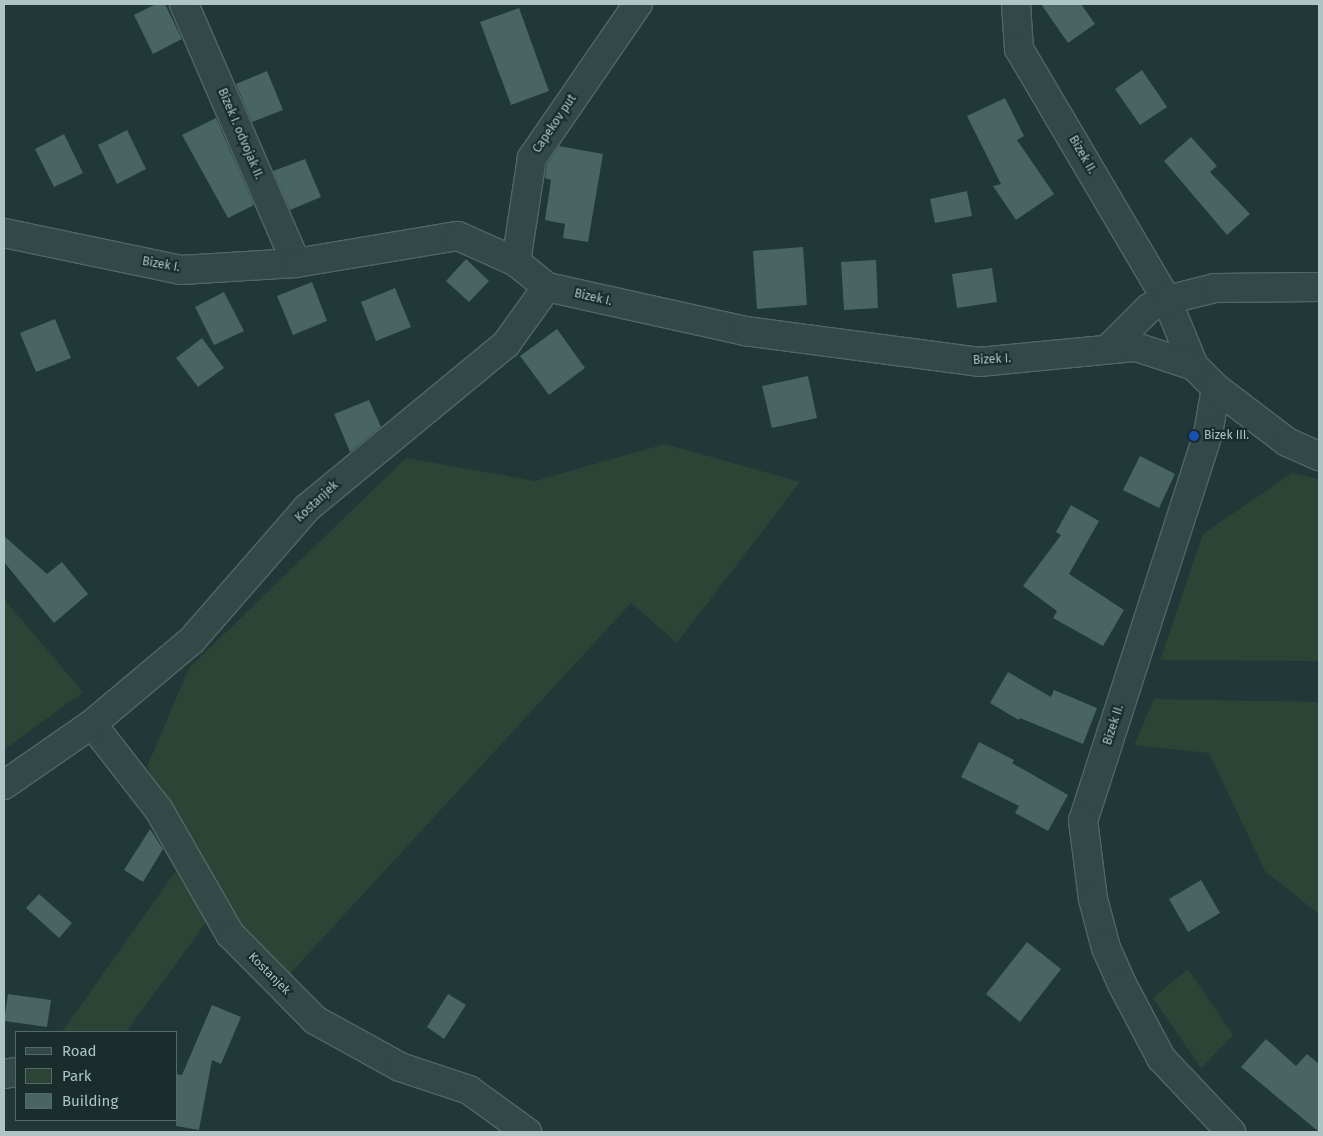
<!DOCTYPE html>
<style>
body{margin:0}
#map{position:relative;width:1323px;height:1136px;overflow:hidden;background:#203837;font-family:"Fira Sans",sans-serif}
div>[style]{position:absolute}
.green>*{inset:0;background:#2c4435}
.building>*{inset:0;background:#486463}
.roads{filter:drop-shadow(1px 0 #516666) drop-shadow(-1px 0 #516666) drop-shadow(0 1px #516666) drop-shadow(0 -1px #516666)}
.minor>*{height:28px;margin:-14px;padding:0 14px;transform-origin:14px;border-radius:14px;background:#334948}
.dots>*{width:14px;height:14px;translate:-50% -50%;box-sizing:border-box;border:2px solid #192d2d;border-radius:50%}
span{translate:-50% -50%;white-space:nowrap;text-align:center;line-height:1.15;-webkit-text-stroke:4.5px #192d2d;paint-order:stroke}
.street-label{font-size:12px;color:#aec5c5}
.poi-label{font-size:12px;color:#aec5c5}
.left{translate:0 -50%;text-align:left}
.frame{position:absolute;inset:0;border:5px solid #aec5c5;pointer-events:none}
.legend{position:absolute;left:15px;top:1031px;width:162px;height:90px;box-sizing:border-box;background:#192d2d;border:1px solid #556a6a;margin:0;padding:6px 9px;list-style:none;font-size:15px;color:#aec5c5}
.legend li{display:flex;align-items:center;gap:10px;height:25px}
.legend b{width:25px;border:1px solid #556a6a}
</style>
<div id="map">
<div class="green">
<div style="clip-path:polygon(665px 444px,800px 482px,677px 643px,631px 603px,285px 979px,233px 921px,147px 767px,189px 668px,406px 458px,535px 481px)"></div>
<div style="clip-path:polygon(1292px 473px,1319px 479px,1319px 661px,1160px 660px,1203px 534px)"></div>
<div style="clip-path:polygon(4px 599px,83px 692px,4px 750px)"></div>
<div style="clip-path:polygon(1154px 699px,1319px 702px,1319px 914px,1265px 871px,1209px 753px,1134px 745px)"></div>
<div style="clip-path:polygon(175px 872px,210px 917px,126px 1032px,62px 1032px)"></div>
<div style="clip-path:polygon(1188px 969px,1233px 1035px,1201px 1068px,1153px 998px)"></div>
</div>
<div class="building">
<div style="clip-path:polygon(156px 4px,165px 4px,182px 39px,153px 54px,134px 15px)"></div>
<div style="clip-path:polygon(1041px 4px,1081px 4px,1095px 24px,1068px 43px)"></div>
<div style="clip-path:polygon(519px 8px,549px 91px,511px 105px,480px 22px)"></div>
<div style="clip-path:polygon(1142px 70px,1167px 107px,1140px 125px,1115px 89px)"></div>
<div style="clip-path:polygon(267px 71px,283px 110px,252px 122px,236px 84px)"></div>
<div style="clip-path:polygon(1005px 98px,1024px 136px,1017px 140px,1054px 194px,1016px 220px,993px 186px,1001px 184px,967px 116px)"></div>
<div style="clip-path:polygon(216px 118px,254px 205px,228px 218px,182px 135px)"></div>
<div style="clip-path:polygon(127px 130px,146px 169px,117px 184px,98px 145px)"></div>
<div style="clip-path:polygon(64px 134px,83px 173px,54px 187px,35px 149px)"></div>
<div style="clip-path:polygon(1191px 137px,1217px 166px,1210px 172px,1250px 214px,1227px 235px,1164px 161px)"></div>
<div style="clip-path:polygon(559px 146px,603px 154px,588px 242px,563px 238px,565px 224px,545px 220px,551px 180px,545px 178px,547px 164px)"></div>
<div style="clip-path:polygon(305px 159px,321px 197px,290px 210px,273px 171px)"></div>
<div style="clip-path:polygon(967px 191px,972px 216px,935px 223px,930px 199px)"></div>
<div style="clip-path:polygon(803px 247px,807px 305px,757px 309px,753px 251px)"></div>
<div style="clip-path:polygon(466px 259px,489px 281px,469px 302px,446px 281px)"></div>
<div style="clip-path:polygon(876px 260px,878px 308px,844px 310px,841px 262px)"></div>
<div style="clip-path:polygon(992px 268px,997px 302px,957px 308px,952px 274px)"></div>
<div style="clip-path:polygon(312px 282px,327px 321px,293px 335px,277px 296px)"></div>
<div style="clip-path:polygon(395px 288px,411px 327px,376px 341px,361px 302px)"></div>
<div style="clip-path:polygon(224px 292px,244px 331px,214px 345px,195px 307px)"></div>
<div style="clip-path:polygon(55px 319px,71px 358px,36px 372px,20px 333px)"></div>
<div style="clip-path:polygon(557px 329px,585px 368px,549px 395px,520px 356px)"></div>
<div style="clip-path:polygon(202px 338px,224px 368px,198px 387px,176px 358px)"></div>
<div style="clip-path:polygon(808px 376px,817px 418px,772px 428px,762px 386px)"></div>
<div style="clip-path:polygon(369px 400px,381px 427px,350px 452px,334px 414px)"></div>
<div style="clip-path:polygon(1140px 456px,1175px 474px,1159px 508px,1123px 490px)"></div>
<div style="clip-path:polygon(1071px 505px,1099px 521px,1069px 574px,1124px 610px,1103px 646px,1053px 618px,1057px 611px,1023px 586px,1061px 535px,1056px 532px)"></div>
<div style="clip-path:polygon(4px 536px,47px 574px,62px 562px,88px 594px,54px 623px,4px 562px)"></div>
<div style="clip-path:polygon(1008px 672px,1051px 697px,1054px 690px,1097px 708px,1083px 744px,1020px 718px,1019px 720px,990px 703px)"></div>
<div style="clip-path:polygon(979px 742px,1014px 760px,1012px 763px,1068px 795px,1048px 831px,1015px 813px,1019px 806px,961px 777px)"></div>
<div style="clip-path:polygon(150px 829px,163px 849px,143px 882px,124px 870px)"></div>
<div style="clip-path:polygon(1201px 880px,1220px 913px,1188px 932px,1169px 899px)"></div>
<div style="clip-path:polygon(39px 894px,72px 923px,59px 938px,26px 908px)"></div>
<div style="clip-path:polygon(1027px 942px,1061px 969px,1020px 1022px,986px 994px)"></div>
<div style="clip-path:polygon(8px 994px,51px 1000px,47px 1027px,4px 1021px)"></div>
<div style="clip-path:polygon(448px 994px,466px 1005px,444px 1039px,427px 1027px)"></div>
<div style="clip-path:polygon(212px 1005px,241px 1017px,221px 1064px,212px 1060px,199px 1130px,176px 1126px,176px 1074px,182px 1075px)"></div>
<div style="clip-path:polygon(1266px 1039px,1296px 1066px,1307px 1054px,1319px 1064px,1319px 1132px,1241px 1067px)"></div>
</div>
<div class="roads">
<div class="minor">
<div style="left:184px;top:4px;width:282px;rotate:66.6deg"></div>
<div style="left:1016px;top:4px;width:45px;rotate:86.2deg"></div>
<div style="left:1019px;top:49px;width:291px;rotate:59.5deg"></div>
<div style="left:1167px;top:300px;width:71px;rotate:67.8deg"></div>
<div style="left:1194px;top:366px;width:31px;rotate:45deg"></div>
<div style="left:1216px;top:388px;width:47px;rotate:99.9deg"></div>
<div style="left:1208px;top:434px;width:406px;rotate:107.9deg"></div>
<div style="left:1083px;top:820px;width:80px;rotate:82.8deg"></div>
<div style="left:1093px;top:899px;width:51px;rotate:75.1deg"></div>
<div style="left:1106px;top:948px;width:39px;rotate:66deg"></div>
<div style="left:1122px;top:984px;width:84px;rotate:62.2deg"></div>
<div style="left:1161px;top:1058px;width:102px;rotate:46.6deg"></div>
<div style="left:4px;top:233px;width:181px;rotate:11.8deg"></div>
<div style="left:181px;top:270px;width:115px;rotate:-3.5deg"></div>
<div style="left:296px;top:263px;width:164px;rotate:-9.5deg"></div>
<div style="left:458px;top:236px;width:64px;rotate:24.1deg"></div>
<div style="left:516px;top:262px;width:40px;rotate:39deg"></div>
<div style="left:547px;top:287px;width:203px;rotate:12.5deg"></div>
<div style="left:745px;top:331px;width:236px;rotate:7.5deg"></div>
<div style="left:979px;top:362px;width:158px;rotate:-5.5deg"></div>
<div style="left:1136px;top:347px;width:61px;rotate:18.1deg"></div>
<div style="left:516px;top:262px;width:105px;rotate:-81.3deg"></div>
<div style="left:532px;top:158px;width:187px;rotate:-55.5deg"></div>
<div style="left:1108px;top:349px;width:58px;rotate:-45deg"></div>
<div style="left:1149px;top:308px;width:20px;rotate:-24deg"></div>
<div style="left:1167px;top:300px;width:49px;rotate:-14deg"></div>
<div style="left:1215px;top:288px;width:104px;rotate:-0.6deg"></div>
<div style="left:1216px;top:388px;width:89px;rotate:37.3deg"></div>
<div style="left:1287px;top:442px;width:35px;rotate:24deg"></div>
<div style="left:92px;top:724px;width:109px;rotate:52.1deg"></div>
<div style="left:159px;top:810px;width:143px;rotate:60.2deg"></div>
<div style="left:230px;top:934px;width:121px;rotate:45.3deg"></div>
<div style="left:315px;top:1020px;width:97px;rotate:28.9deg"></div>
<div style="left:400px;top:1067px;width:73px;rotate:18.4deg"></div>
<div style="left:469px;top:1090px;width:72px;rotate:35.9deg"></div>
<div style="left:4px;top:785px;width:107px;rotate:-34.7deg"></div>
<div style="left:92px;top:724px;width:131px;rotate:-40deg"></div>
<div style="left:192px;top:640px;width:175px;rotate:-48.9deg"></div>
<div style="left:307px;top:508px;width:258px;rotate:-39.5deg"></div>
<div style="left:506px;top:344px;width:70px;rotate:-54.3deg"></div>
<div style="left:4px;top:1074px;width:12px;rotate:-9deg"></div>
</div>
</div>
<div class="dots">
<div style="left:1194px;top:436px;background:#1a4fb4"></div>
</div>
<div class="street-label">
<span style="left:555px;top:124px;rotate:-56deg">Capekov put</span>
<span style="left:240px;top:134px;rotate:67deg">Bizek I. odvojak II.</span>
<span style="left:1082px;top:155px;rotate:60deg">Bizek II.</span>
<span style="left:161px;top:265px;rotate:10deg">Bizek I.</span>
<span style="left:593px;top:298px;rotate:13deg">Bizek I.</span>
<span style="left:992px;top:360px;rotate:-3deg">Bizek I.</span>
<span style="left:317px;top:502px;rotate:-43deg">Kostanjek</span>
<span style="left:1114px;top:725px;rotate:-72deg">Bizek II.</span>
<span style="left:269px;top:974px;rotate:45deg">Kostanjek</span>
</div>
<div class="poi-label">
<span class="left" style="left:1204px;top:436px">Bizek III.</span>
</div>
<div class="frame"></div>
<ul class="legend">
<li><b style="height:6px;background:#334948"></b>Road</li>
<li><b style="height:14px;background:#2c4435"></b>Park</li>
<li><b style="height:14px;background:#486463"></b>Building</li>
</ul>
</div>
